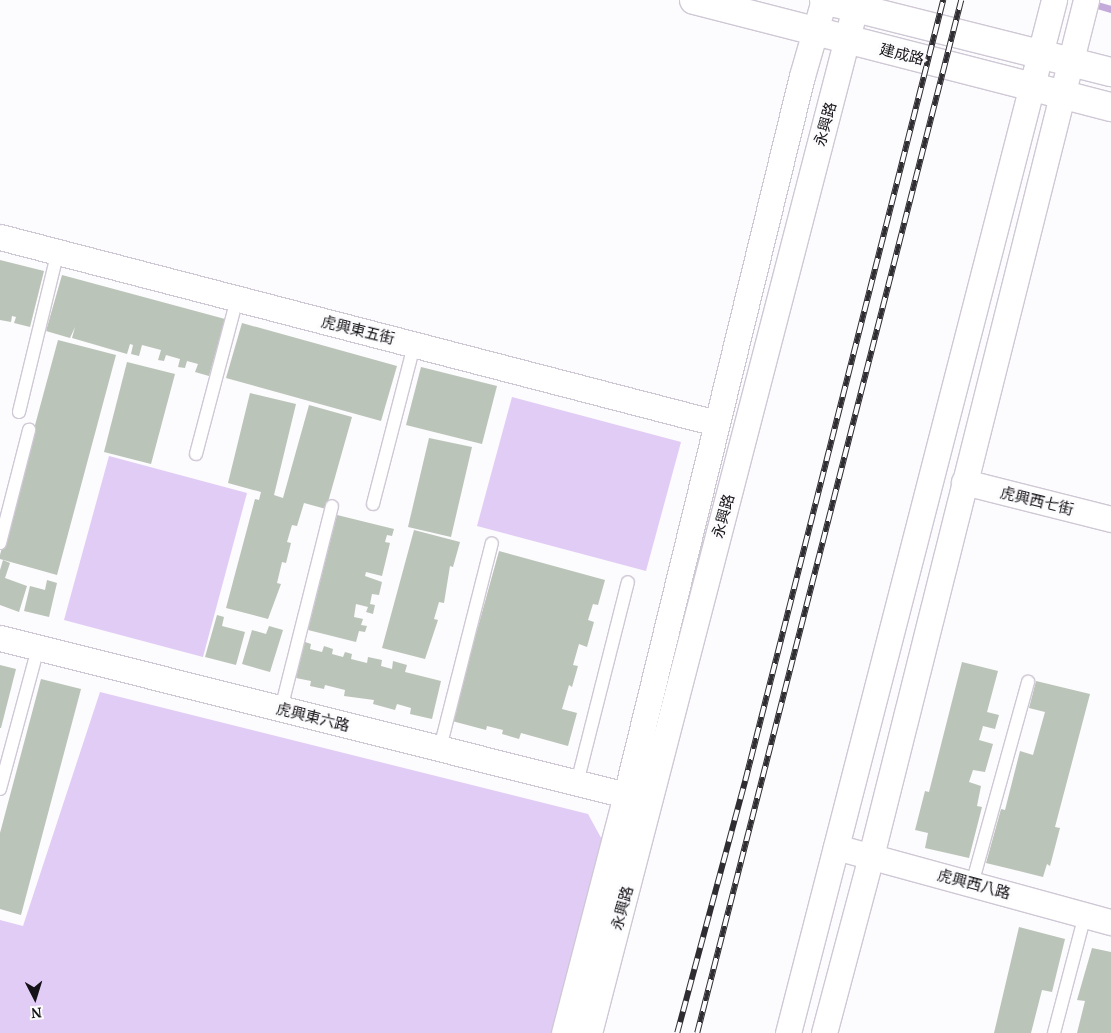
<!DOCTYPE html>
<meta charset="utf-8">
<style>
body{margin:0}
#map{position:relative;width:1111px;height:1033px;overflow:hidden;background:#fcfbfd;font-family:"PT Serif","Noto Sans TC",serif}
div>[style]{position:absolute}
.green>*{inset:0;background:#e1ccf5}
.stream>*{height:7px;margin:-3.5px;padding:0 3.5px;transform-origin:3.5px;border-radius:3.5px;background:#c3aadb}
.building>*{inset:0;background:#bbc4b9}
.roads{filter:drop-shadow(1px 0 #cfc8d5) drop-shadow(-1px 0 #cfc8d5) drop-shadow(0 1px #cfc8d5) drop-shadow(0 -1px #cfc8d5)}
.service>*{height:12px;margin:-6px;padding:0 6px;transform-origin:6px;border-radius:6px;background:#fff}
.minor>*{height:25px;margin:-12.5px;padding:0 12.5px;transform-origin:12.5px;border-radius:12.5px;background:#fff}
.tertiary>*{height:28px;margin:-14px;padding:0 14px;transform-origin:14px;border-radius:14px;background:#fff}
.rail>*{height:5.5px;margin-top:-2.75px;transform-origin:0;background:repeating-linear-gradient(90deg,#fcfbfd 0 11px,#2f2d31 0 22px);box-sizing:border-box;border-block:1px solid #2f2d31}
span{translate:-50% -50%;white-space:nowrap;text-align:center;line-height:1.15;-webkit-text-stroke:5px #fcfbfd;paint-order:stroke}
.street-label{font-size:15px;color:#141216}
.north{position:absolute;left:10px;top:973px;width:50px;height:50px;-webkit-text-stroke:4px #fcfbfd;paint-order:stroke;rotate:175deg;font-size:14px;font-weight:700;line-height:20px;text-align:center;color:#141216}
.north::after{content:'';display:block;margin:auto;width:18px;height:22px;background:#141216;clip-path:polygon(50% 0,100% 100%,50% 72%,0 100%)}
</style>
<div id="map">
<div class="green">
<div style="clip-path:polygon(512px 397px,681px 442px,646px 571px,477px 526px)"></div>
<div style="clip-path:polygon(109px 456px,247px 493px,203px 657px,64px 620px)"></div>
<div style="clip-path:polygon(100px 692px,588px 814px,605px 845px,554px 1033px,0 1033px,0 920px,23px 926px)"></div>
</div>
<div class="stream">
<div style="left:1090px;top:3px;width:22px;rotate:16deg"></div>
</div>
<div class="building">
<div style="clip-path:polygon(0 260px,44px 271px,30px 327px,14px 323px,16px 317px,12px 316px,11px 322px,0 320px)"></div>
<div style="clip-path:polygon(62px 275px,225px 319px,209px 376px,195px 372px,198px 364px,187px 361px,185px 368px,178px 367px,180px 359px,166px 355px,164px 361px,158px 360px,161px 350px,142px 345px,139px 356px,131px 354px,133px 345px,130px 344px,127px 354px,72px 338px,75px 327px,70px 338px,46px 331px)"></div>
<div style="clip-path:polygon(242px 323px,397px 366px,381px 421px,226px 378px)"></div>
<div style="clip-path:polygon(58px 340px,116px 355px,57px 575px,0 559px,0 555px)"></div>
<div style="clip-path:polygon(127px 362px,175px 374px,151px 464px,104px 452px)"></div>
<div style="clip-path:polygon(421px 367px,497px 386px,482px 444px,406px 425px)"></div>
<div style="clip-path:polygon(250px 393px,296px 404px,274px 495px,283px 498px,309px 405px,352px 417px,326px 509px,304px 503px,297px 526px,292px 525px,287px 542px,291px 543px,286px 563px,282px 562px,277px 583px,281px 584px,268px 619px,226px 608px,255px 499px,259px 500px,261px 492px,228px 483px)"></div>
<div style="clip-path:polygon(429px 438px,472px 447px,451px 537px,408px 527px)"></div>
<div style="clip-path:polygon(337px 515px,394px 529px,392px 536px,387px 535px,385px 542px,390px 543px,382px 576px,366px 572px,365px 576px,382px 582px,379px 595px,372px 594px,370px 604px,375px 605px,373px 614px,366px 612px,368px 607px,356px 604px,354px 617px,363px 619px,361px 625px,367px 626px,365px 632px,359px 631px,356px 642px,308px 630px)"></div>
<div style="clip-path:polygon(414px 530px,460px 542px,453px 567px,450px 566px,444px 603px,439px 602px,434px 619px,438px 620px,425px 659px,382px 648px)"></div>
<div style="clip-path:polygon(499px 551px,605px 580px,598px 605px,593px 604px,588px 620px,594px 622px,587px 647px,579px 644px,573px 665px,578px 666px,572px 687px,569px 685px,562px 709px,577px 713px,568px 746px,521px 733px,519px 739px,502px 734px,503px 730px,487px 726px,486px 730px,452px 721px)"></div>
<div style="clip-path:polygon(3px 560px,10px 563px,5px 578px,27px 586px,19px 612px,0 605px,0 570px)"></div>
<div style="clip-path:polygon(47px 580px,57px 583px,49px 617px,24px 611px,30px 586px,45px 590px)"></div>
<div style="clip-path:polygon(217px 615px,224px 617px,222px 626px,245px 632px,236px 665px,205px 657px)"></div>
<div style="clip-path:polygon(269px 626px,283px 630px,270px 672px,242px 664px,252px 630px,266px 634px)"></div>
<div style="clip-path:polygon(305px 642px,311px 644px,310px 649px,322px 652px,324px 646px,333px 649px,332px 654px,343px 657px,345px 652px,352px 654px,351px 659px,367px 663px,368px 657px,382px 660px,381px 666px,392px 669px,393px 661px,407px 665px,405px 672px,441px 681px,432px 719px,410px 714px,411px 708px,397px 704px,395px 710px,373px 704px,374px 700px,344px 696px,345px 690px,325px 685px,324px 689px,310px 686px,311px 681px,296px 678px)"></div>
<div style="clip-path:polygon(962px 662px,998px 671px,987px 712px,999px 715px,995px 729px,983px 726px,979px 740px,993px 744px,985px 772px,973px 770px,969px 782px,981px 786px,977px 806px,982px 807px,969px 858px,925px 848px,928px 833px,915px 830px,925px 791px,929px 792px)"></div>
<div style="clip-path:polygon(0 665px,16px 669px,1px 728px,0 728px)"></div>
<div style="clip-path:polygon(41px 679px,81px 689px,21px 915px,0 909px,0 833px)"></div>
<div style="clip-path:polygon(1036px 681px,1090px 694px,1055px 827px,1060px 828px,1050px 866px,1047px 864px,1043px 877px,986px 863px,1001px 809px,1005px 810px,1020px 751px,1033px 755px,1045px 712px,1029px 708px)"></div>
<div style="clip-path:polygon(1019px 927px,1065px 939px,1052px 992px,1042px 990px,1031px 1033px,994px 1033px)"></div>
<div style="clip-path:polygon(1092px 948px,1111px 952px,1111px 1033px,1077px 1033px,1085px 1001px,1077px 1000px)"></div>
</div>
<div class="roads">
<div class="service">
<div style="left:19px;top:412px;width:166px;rotate:-76.4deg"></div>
<div style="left:196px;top:454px;width:160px;rotate:-75.2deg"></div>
<div style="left:373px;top:504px;width:164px;rotate:-75.5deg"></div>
<div style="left:0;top:543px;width:117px;rotate:-75.6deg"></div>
<div style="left:281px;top:709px;width:209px;rotate:-75.9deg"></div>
<div style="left:440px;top:748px;width:211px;rotate:-75.8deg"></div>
<div style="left:577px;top:783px;width:207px;rotate:-75.8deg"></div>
<div style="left:0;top:789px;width:146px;rotate:-74.9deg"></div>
<div style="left:972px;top:884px;width:210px;rotate:-74.5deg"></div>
<div style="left:1054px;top:1033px;width:122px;rotate:-75.3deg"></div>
</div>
<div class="minor">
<div style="left:0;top:237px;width:740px;rotate:14.56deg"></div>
<div style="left:964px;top:482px;width:152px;rotate:14.1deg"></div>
<div style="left:0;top:638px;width:645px;rotate:14.08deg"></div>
<div style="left:836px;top:847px;width:285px;rotate:15.3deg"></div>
<div style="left:564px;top:1033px;width:246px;rotate:-75.4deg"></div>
<div style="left:626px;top:795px;width:740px;rotate:-76.25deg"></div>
<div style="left:802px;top:76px;width:79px;rotate:-73.9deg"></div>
<div style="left:589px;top:1033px;width:1067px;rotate:-75.46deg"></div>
<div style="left:788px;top:1033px;width:1067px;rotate:-75.56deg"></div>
<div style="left:824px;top:1033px;width:183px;rotate:-75.1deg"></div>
<div style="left:871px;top:856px;width:883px;rotate:-75.9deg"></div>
</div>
<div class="tertiary">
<div style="left:694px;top:0;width:431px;rotate:14.4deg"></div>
<div style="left:824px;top:0;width:296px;rotate:14.1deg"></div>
</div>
</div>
<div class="rail">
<div style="left:677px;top:1033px;width:261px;rotate:-74.9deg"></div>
<div style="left:745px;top:781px;width:806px;rotate:-75.77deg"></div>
<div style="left:697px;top:1033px;width:1066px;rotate:-75.66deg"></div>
</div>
<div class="street-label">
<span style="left:902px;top:54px;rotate:14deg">建成路</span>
<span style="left:825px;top:124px;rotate:-75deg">永興路</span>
<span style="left:358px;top:330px;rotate:14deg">虎興東五街</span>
<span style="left:1037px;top:501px;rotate:14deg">虎興西七街</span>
<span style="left:723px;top:516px;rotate:-75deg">永興路</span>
<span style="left:313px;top:717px;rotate:14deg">虎興東六路</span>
<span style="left:974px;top:884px;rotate:15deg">虎興西八路</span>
<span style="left:622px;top:908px;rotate:-75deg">永興路</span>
</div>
<div class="north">N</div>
</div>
